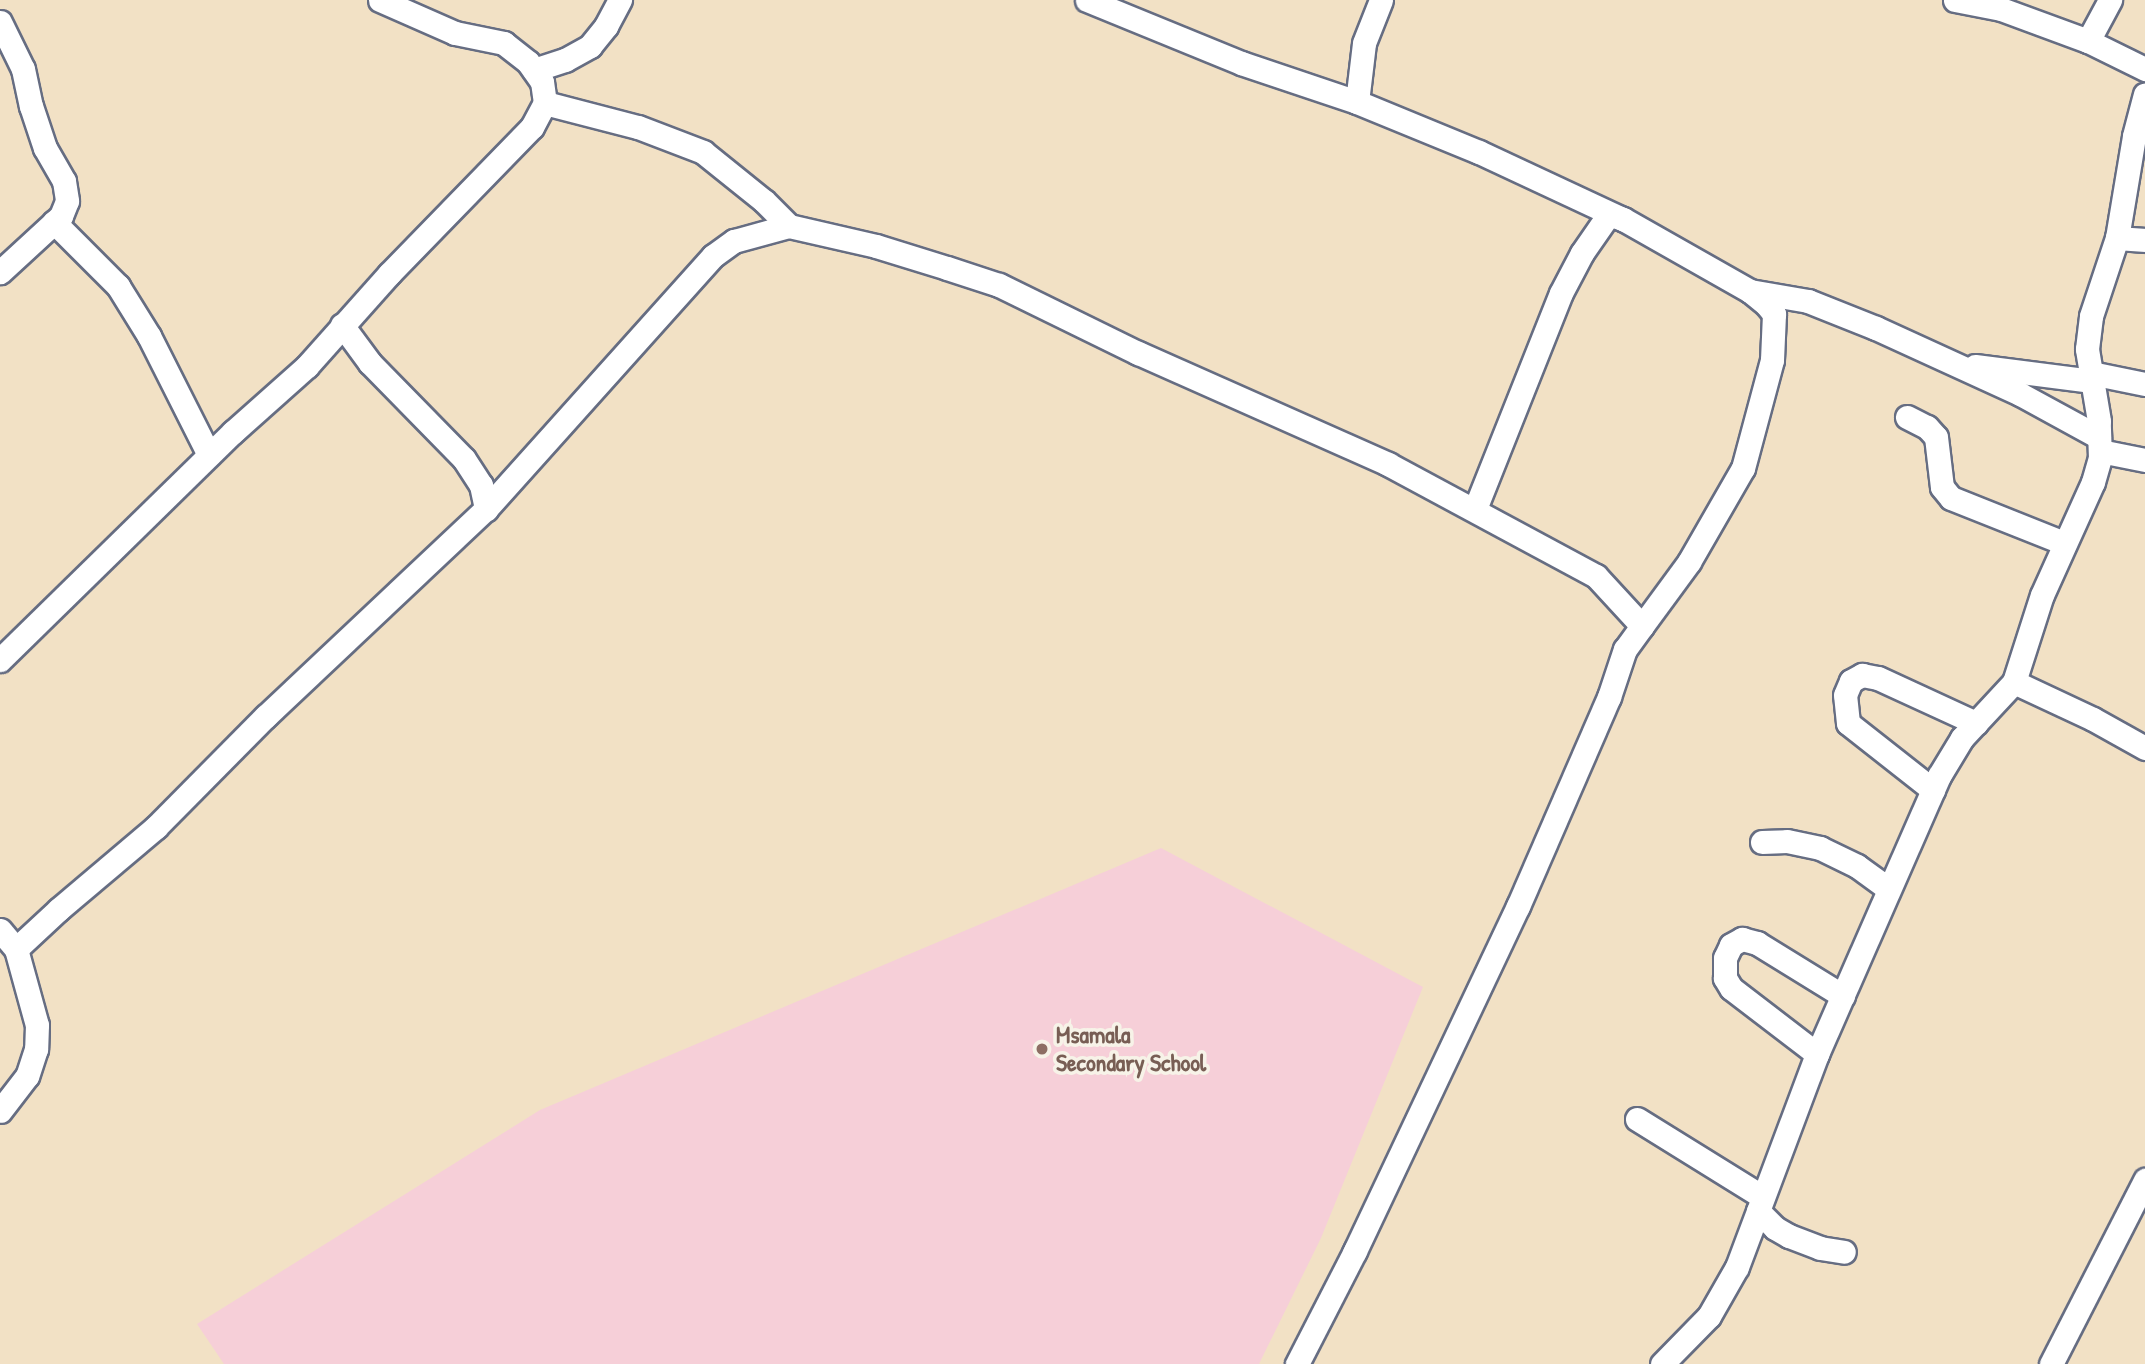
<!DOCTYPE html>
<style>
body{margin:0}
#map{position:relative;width:2145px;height:1364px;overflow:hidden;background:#f2e1c5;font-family:"Patrick Hand",sans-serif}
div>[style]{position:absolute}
.built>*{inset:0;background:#f6cfd8}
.roads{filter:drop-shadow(2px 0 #666d82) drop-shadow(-2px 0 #666d82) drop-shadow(0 2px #666d82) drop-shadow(0 -2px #666d82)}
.street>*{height:23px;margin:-11.5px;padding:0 11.5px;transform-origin:11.5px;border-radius:11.5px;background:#fff}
.dots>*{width:19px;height:19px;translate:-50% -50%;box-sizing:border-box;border:4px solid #f7f3e8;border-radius:50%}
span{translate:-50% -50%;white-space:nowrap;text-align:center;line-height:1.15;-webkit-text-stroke:7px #f7f3e8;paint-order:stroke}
.education-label{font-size:24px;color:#785e54;font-weight:700}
.left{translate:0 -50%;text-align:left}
</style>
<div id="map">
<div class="built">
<div style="clip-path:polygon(1161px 848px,1423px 987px,1321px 1238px,1259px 1364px,224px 1364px,197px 1324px,540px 1110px)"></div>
</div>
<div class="roads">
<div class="street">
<div style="left:1087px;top:0;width:166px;rotate:22.2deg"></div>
<div style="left:1241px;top:63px;width:122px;rotate:18.6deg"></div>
<div style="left:1357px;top:102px;width:132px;rotate:22.3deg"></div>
<div style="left:1479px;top:152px;width:159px;rotate:25deg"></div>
<div style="left:1623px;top:219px;width:146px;rotate:29.6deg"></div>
<div style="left:1750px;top:291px;width:21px;rotate:39deg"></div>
<div style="left:1766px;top:304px;width:13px;rotate:51deg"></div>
<div style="left:1774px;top:314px;width:46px;rotate:92.5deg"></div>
<div style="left:1772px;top:360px;width:112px;rotate:105deg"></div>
<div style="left:1743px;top:468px;width:108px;rotate:119.9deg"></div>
<div style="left:1689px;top:562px;width:79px;rotate:126.3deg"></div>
<div style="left:1955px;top:0;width:47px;rotate:11.1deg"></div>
<div style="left:2001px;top:9px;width:93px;rotate:20.2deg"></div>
<div style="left:2088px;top:41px;width:64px;rotate:26.2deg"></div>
<div style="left:0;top:22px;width:52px;rotate:63.9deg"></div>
<div style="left:23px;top:69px;width:38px;rotate:78deg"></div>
<div style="left:31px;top:106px;width:44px;rotate:71.6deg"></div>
<div style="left:45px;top:148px;width:38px;rotate:60deg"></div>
<div style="left:64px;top:181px;width:20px;rotate:81deg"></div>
<div style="left:67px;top:201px;width:16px;rotate:112deg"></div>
<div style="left:61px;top:216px;width:83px;rotate:137.4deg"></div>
<div style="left:2088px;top:41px;width:47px;rotate:-61.8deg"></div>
<div style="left:534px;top:70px;width:33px;rotate:-18deg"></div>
<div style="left:565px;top:60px;width:29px;rotate:-29deg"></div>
<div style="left:590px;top:46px;width:26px;rotate:-51deg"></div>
<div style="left:606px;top:26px;width:30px;rotate:-62deg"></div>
<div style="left:1357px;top:102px;width:59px;rotate:-83.2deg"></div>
<div style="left:1364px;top:43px;width:46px;rotate:-68.4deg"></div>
<div style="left:545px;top:103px;width:96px;rotate:14.5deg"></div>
<div style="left:638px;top:127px;width:70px;rotate:21deg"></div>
<div style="left:703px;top:152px;width:78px;rotate:38.8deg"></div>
<div style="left:764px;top:201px;width:35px;rotate:45deg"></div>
<div style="left:54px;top:222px;width:91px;rotate:45deg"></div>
<div style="left:118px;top:286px;width:59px;rotate:58.2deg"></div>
<div style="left:149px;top:336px;width:133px;rotate:63.2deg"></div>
<div style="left:2117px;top:238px;width:28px;rotate:4deg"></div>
<div style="left:1750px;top:291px;width:59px;rotate:9.8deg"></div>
<div style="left:1808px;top:301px;width:73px;rotate:21.7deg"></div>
<div style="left:1876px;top:328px;width:158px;rotate:24.6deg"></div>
<div style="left:2020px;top:394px;width:90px;rotate:28.6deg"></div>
<div style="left:342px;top:325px;width:47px;rotate:53.6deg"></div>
<div style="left:370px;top:363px;width:134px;rotate:45.6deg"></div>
<div style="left:464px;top:459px;width:31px;rotate:57deg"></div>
<div style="left:481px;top:485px;width:25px;rotate:78deg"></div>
<div style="left:1975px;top:366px;width:118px;rotate:7.3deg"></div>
<div style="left:2091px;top:373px;width:55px;rotate:11.5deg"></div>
<div style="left:1907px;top:417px;width:22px;rotate:27deg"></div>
<div style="left:1927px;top:427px;width:13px;rotate:48deg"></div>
<div style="left:1936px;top:437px;width:50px;rotate:83.2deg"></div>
<div style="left:1942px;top:487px;width:14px;rotate:51deg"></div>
<div style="left:1951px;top:498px;width:122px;rotate:21.7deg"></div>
<div style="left:2100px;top:451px;width:46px;rotate:11.3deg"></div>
<div style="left:1475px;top:509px;width:232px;rotate:-68.3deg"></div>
<div style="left:1561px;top:293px;width:45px;rotate:-62.3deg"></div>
<div style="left:1582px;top:253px;width:47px;rotate:-55.3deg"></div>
<div style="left:1609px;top:214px;width:15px;rotate:20deg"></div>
<div style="left:0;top:660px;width:326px;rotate:-44.4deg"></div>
<div style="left:233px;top:432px;width:99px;rotate:-41.7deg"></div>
<div style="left:307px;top:366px;width:123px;rotate:-48.3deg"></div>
<div style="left:389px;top:274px;width:205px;rotate:-45.8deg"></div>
<div style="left:532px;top:127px;width:27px;rotate:-62deg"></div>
<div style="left:545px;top:103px;width:21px;rotate:-98deg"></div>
<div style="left:542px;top:82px;width:24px;rotate:-125deg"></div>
<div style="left:528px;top:62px;width:31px;rotate:-142deg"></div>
<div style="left:504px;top:43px;width:50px;rotate:-168.5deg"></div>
<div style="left:455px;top:33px;width:82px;rotate:-156.3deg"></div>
<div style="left:2014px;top:682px;width:87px;rotate:25.1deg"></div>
<div style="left:2093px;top:719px;width:60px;rotate:29.1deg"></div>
<div style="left:1933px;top:790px;width:108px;rotate:-141.8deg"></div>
<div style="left:1848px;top:723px;width:28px;rotate:-96deg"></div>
<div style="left:1845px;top:695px;width:15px;rotate:-67deg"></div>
<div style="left:1851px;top:681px;width:13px;rotate:-29deg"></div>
<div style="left:1862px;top:675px;width:16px;rotate:11deg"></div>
<div style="left:1878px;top:678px;width:108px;rotate:24.7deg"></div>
<div style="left:1762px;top:842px;width:25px;rotate:-2deg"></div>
<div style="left:1787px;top:841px;width:34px;rotate:12deg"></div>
<div style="left:1820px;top:848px;width:41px;rotate:25.9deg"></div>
<div style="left:1857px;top:866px;width:39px;rotate:36deg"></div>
<div style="left:0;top:930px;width:25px;rotate:50deg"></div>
<div style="left:16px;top:949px;width:79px;rotate:74.6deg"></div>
<div style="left:37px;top:1025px;width:24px;rotate:92deg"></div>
<div style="left:36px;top:1049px;width:28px;rotate:108deg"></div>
<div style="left:27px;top:1076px;width:44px;rotate:127.6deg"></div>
<div style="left:16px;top:949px;width:59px;rotate:-42.9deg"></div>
<div style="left:59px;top:909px;width:127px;rotate:-40.2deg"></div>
<div style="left:156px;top:827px;width:156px;rotate:-45.3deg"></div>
<div style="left:266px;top:716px;width:302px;rotate:-43.3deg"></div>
<div style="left:486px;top:509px;width:340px;rotate:-48.1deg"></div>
<div style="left:713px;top:256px;width:26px;rotate:-36deg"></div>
<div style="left:734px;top:241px;width:57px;rotate:-15.3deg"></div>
<div style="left:789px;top:226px;width:89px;rotate:12.9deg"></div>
<div style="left:876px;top:246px;width:74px;rotate:17.2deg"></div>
<div style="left:947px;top:268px;width:55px;rotate:18.1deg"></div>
<div style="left:999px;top:285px;width:155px;rotate:26.1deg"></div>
<div style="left:1138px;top:353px;width:274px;rotate:23.9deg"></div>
<div style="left:1388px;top:464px;width:236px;rotate:28.3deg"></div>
<div style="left:1596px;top:576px;width:68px;rotate:47.4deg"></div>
<div style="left:1642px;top:626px;width:29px;rotate:126deg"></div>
<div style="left:1625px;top:649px;width:51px;rotate:108.4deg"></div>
<div style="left:1609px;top:697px;width:228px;rotate:113.5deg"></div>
<div style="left:1518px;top:906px;width:382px;rotate:115.3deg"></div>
<div style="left:1355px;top:1251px;width:127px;rotate:117.2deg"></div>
<div style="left:1817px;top:1054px;width:108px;rotate:-142.5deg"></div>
<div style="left:1731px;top:988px;width:12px;rotate:-121deg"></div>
<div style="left:1725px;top:978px;width:20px;rotate:-90deg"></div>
<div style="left:1725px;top:958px;width:14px;rotate:-65deg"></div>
<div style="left:1731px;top:945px;width:13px;rotate:-29deg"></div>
<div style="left:1742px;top:939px;width:16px;rotate:15deg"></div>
<div style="left:1757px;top:943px;width:101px;rotate:31.6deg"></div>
<div style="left:1637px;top:1119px;width:148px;rotate:31.8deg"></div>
<div style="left:1758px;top:1211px;width:24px;rotate:45deg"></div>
<div style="left:1775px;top:1228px;width:16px;rotate:30deg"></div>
<div style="left:1789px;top:1236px;width:33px;rotate:21deg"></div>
<div style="left:1820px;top:1248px;width:24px;rotate:9deg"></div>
<div style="left:1662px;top:1364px;width:67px;rotate:-45.6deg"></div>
<div style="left:1709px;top:1316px;width:56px;rotate:-60.3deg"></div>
<div style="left:1737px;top:1267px;width:228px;rotate:-69.4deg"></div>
<div style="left:1817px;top:1054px;width:304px;rotate:-66.3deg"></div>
<div style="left:1939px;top:776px;width:44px;rotate:-58.8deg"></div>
<div style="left:1962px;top:738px;width:76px;rotate:-47.1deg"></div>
<div style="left:2014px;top:682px;width:91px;rotate:-72.2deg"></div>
<div style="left:2042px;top:595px;width:124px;rotate:-65.7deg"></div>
<div style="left:2093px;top:482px;width:25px;rotate:-74deg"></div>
<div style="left:2100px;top:458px;width:37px;rotate:-92deg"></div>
<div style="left:2099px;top:421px;width:73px;rotate:-99.5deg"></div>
<div style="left:2087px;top:349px;width:33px;rotate:-83deg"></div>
<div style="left:2091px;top:316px;width:82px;rotate:-71.6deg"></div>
<div style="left:2117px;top:238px;width:103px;rotate:-80.5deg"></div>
<div style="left:2134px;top:136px;width:43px;rotate:-75.3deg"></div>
<div style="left:2051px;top:1364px;width:207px;rotate:-62.9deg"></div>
</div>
</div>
<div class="dots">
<div style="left:1042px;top:1049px;background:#8d6e63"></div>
</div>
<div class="education-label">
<span class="left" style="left:1056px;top:1049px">Msamala<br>Secondary School</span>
</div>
</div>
